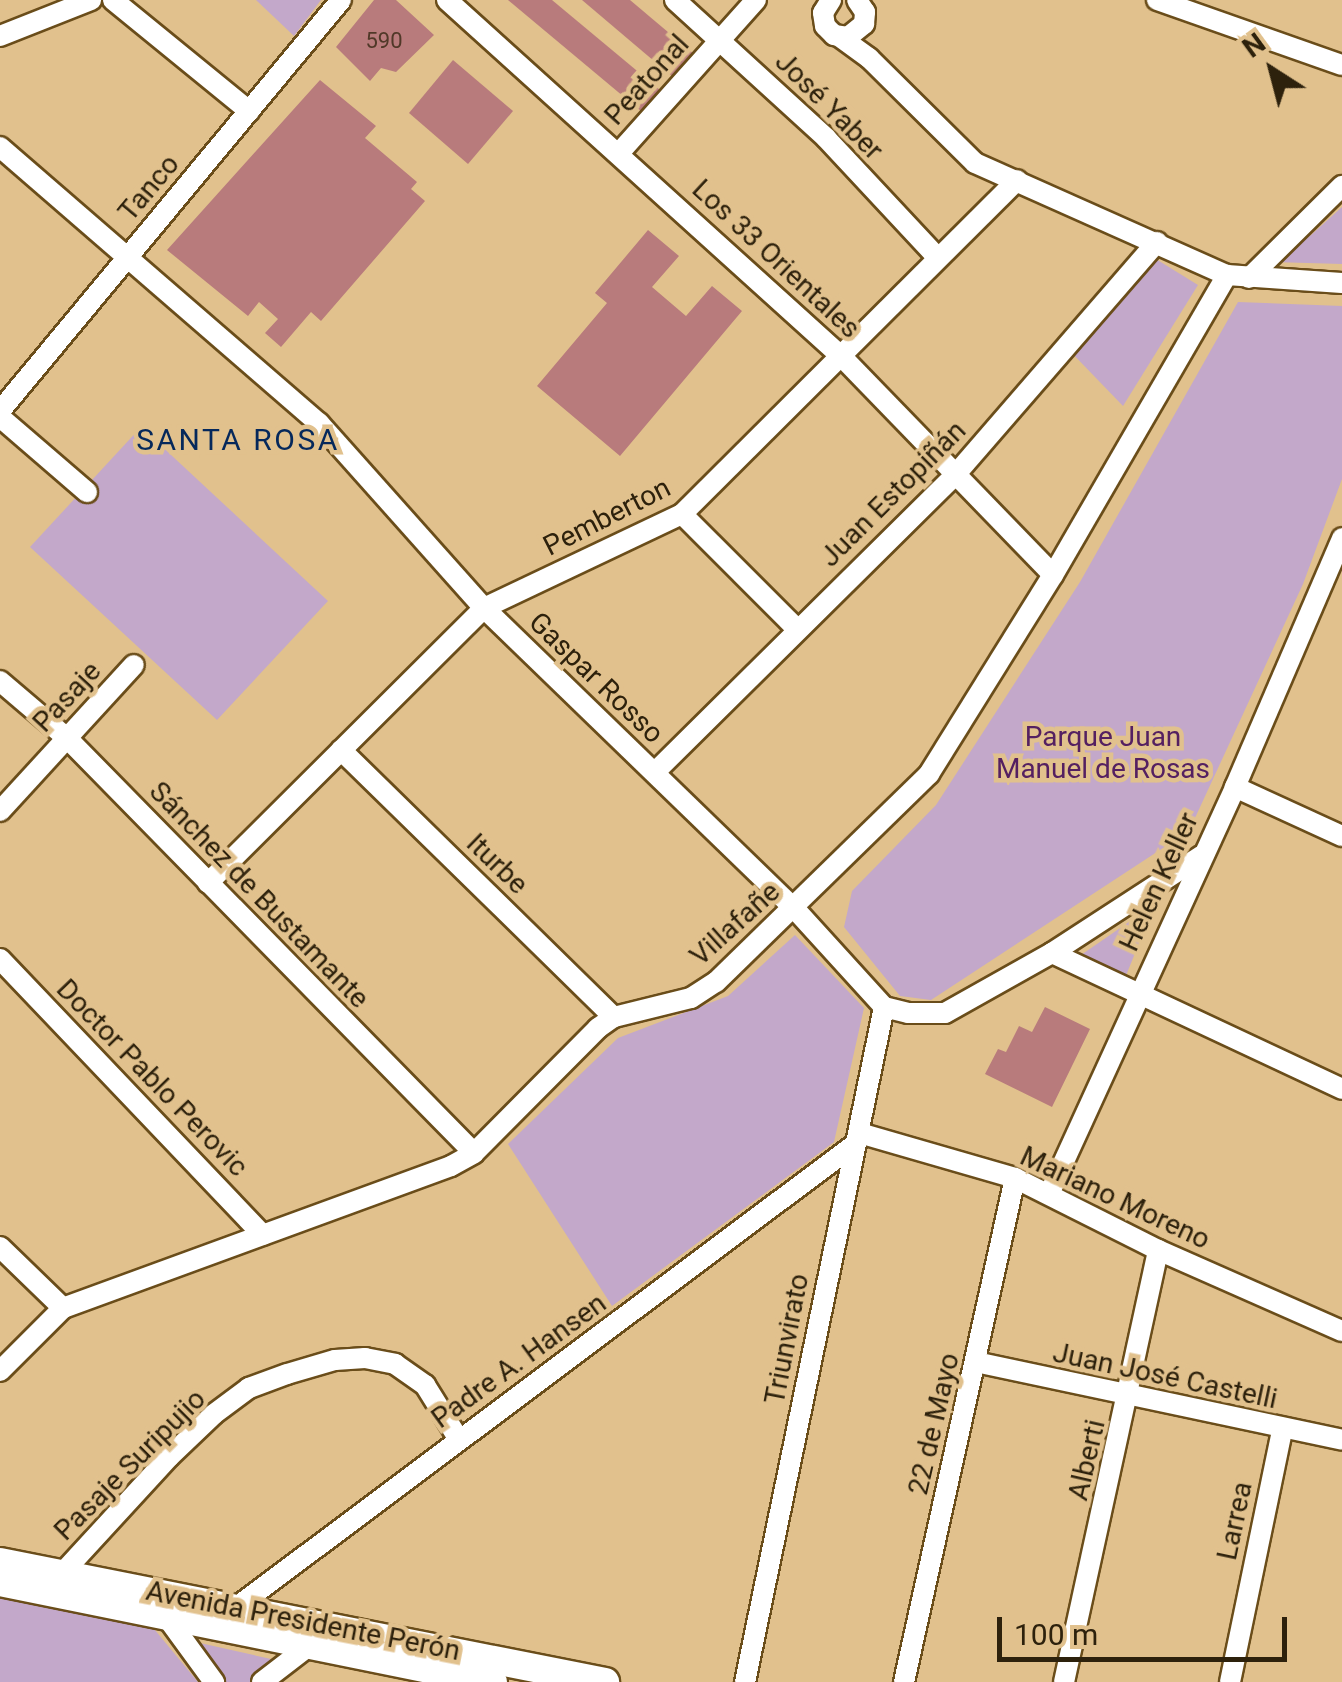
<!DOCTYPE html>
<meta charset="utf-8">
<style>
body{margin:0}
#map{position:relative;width:1342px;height:1682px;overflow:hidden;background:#e1c18d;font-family:Roboto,sans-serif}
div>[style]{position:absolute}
.green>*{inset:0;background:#c3a8ca}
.building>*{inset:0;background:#b87b7c}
.roads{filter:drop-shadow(2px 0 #6a4d1a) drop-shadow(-2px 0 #6a4d1a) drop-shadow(0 2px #6a4d1a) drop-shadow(0 -2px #6a4d1a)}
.street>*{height:20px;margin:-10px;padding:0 10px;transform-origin:10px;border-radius:10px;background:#fff}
.secondary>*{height:28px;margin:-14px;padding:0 14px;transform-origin:14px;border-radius:14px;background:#fff}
span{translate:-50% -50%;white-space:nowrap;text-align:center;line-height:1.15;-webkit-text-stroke:9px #e1c18d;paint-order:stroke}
.number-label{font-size:22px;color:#503828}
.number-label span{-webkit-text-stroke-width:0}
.street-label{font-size:28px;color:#2d210c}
.park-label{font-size:28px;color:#542061}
.neighbourhood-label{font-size:30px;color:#05285b;letter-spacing:2.5px}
.north{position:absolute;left:1222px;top:20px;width:100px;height:100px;-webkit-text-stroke:8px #e1c18d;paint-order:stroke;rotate:324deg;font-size:28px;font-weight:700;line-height:40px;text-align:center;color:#2d210c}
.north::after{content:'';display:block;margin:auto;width:35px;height:45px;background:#2d210c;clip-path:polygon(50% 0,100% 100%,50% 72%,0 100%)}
.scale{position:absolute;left:997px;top:1617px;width:290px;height:45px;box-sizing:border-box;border:5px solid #2d210c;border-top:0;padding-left:12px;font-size:30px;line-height:35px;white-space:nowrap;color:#2d210c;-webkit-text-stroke:8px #e1c18d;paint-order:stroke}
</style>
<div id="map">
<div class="green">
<div style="clip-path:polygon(256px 0,321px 0,294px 36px)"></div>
<div style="clip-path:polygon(1342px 207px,1342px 264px,1272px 262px,1311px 235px)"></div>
<div style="clip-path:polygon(1151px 256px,1198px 285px,1123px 406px,1067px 348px)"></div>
<div style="clip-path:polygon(1238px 302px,1342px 306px,1342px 479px,1303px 584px,1189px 831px,931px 1000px,900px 996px,844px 927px,852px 891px,936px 805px,1080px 582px)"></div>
<div style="clip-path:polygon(141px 427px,328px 601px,217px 720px,30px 547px)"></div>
<div style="clip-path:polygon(1155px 904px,1125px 978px,1081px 955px)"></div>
<div style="clip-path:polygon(795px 935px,864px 1008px,834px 1142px,612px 1306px,508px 1144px,618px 1038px,728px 996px)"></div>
<div style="clip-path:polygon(0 1590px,145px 1618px,198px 1682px,0 1682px)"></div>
<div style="clip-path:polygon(191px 1641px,280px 1661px,252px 1682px,224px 1682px)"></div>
</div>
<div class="building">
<div style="clip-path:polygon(374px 0,396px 0,434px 35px,396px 72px,381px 68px,370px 81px,336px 47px)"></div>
<div style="clip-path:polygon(508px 0,552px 0,660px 90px,642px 112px)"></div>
<div style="clip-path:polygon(582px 0,630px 0,694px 54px,674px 78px)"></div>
<div style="clip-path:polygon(453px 60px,513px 111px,468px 164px,409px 113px)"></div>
<div style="clip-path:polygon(320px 80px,376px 126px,365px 138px,417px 182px,411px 189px,425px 201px,321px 321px,311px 312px,281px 347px,265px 333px,278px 319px,259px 302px,248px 316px,167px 250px)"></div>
<div style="clip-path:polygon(648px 230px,679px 256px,652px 287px,686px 316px,712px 286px,742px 311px,620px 456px,537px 386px,607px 303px,595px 293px)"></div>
<div style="clip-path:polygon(1045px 1007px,1090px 1029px,1052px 1107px,985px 1074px,998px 1049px,1006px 1052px,1019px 1026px,1032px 1032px)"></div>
</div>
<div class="roads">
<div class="street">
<div style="left:113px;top:0;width:176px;rotate:39.2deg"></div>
<div style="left:447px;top:0;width:532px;rotate:42.11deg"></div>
<div style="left:842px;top:357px;width:303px;rotate:45.9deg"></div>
<div style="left:675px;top:0;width:205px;rotate:42.4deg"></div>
<div style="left:826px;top:138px;width:164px;rotate:47deg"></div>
<div style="left:831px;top:0;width:15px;rotate:122deg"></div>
<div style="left:823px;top:13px;width:13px;rotate:81deg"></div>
<div style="left:825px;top:26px;width:13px;rotate:45deg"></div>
<div style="left:834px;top:35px;width:14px;rotate:8deg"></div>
<div style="left:848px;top:37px;width:21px;rotate:-39deg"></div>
<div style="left:864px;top:24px;width:12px;rotate:-85deg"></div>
<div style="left:865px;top:12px;width:14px;rotate:-124deg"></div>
<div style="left:1157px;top:0;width:196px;rotate:19.4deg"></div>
<div style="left:0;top:36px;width:98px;rotate:-21.6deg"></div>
<div style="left:840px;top:37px;width:36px;rotate:36deg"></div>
<div style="left:869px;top:58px;width:149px;rotate:44.7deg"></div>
<div style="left:975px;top:163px;width:276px;rotate:24deg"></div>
<div style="left:1227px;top:275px;width:115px;rotate:4deg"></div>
<div style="left:0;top:147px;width:422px;rotate:40.9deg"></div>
<div style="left:319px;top:423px;width:248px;rotate:48.3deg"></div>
<div style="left:484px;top:608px;width:431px;rotate:44.1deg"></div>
<div style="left:794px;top:908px;width:134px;rotate:47.7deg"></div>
<div style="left:884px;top:1007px;width:25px;rotate:14deg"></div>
<div style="left:908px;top:1013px;width:37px"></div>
<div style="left:945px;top:1013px;width:123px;rotate:-29.3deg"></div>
<div style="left:1052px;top:953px;width:178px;rotate:-33.1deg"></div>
<div style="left:620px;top:152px;width:204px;rotate:-48.2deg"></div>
<div style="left:1249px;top:278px;width:131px;rotate:-44.7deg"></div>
<div style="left:0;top:411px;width:534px;rotate:-50.32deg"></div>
<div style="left:0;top:417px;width:115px;rotate:40.8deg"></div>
<div style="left:682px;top:514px;width:161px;rotate:45deg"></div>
<div style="left:0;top:681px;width:88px;rotate:40.4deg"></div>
<div style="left:67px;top:738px;width:581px;rotate:45.56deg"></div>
<div style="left:341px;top:750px;width:382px;rotate:44.4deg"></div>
<div style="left:655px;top:772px;width:424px;rotate:-44.7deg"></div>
<div style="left:956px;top:474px;width:307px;rotate:-49.1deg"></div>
<div style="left:1235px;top:787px;width:118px;rotate:24.6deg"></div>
<div style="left:0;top:811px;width:198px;rotate:-47.5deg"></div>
<div style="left:208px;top:883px;width:390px;rotate:-44.9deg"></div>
<div style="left:484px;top:608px;width:219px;rotate:-25.4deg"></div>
<div style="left:682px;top:514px;width:473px;rotate:-44.9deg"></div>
<div style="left:1052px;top:953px;width:320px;rotate:25.1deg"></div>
<div style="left:0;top:959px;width:381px;rotate:46.4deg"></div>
<div style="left:859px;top:1133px;width:162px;rotate:16.1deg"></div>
<div style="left:1015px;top:1178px;width:160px;rotate:26.7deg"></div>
<div style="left:1158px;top:1250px;width:201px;rotate:23.8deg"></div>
<div style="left:1049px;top:1194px;width:447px;rotate:-65.4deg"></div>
<div style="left:1235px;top:787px;width:271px;rotate:-66.7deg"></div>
<div style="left:0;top:1247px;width:88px;rotate:44.1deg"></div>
<div style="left:976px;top:1362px;width:374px;rotate:12deg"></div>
<div style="left:0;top:1371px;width:89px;rotate:-45deg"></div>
<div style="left:63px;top:1308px;width:413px;rotate:-20.1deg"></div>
<div style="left:451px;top:1166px;width:26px;rotate:-29deg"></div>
<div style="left:474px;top:1153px;width:176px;rotate:-45.2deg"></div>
<div style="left:598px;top:1028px;width:19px;rotate:-35deg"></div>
<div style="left:614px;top:1017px;width:79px;rotate:-13.9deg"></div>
<div style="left:691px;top:998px;width:30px;rotate:-33deg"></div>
<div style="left:716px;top:982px;width:298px;rotate:-44.3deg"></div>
<div style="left:929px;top:774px;width:234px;rotate:-58.1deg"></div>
<div style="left:1053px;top:575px;width:347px;rotate:-59.9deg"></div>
<div style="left:56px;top:1580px;width:167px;rotate:-47.4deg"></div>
<div style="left:169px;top:1457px;width:62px;rotate:-43.7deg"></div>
<div style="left:214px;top:1414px;width:44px;rotate:-36.6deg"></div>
<div style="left:249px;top:1388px;width:40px;rotate:-20.2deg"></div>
<div style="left:287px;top:1374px;width:50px;rotate:-16.3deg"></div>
<div style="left:335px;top:1360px;width:30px;rotate:-4deg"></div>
<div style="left:365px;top:1358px;width:31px;rotate:11deg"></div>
<div style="left:395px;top:1364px;width:37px;rotate:35deg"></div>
<div style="left:425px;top:1385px;width:62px;rotate:58.1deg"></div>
<div style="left:163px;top:1612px;width:87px;rotate:53.9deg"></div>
<div style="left:230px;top:1612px;width:779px;rotate:-36.81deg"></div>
<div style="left:262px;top:1682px;width:66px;rotate:-37.6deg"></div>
<div style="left:745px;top:1682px;width:689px;rotate:-78.36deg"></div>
<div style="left:904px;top:1682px;width:516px;rotate:-77.58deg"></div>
<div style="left:1064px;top:1682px;width:442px;rotate:-77.7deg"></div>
<div style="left:1230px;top:1682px;width:257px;rotate:-78.3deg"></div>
</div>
<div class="secondary">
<div style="left:0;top:1562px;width:617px;rotate:11.22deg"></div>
<div style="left:0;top:1582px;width:503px;rotate:11.47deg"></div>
</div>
</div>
<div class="number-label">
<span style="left:384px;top:41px">590</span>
</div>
<div class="street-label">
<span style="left:647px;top:80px;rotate:-48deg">Peatonal</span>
<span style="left:829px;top:106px;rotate:45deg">José Yaber</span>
<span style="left:149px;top:188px;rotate:-50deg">Tanco</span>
<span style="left:776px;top:259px;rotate:43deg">Los 33 Orientales</span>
<span style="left:893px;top:494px;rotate:-45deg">Juan Estopiñán</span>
<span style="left:607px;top:517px;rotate:-27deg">Pemberton</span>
<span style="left:596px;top:678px;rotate:44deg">Gaspar Rosso</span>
<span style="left:67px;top:697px;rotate:-47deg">Pasaje</span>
<span style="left:497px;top:864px;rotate:44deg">Iturbe</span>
<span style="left:1159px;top:882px;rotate:-65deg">Helen Keller</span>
<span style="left:259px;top:895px;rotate:46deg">Sánchez de Bustamante</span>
<span style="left:735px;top:924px;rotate:-42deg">Villafañe</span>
<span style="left:152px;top:1078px;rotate:46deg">Doctor Pablo Perovic</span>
<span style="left:1115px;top:1198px;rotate:25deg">Mariano Moreno</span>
<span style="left:787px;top:1339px;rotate:-79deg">Triunvirato</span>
<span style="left:519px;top:1361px;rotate:-36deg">Padre A. Hansen</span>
<span style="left:1165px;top:1376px;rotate:12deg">Juan José Castelli</span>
<span style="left:934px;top:1424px;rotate:-77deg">22 de Mayo</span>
<span style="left:1087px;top:1460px;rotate:-77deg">Alberti</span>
<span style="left:130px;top:1465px;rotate:-45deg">Pasaje Suripujio</span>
<span style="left:1235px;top:1521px;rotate:-78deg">Larrea</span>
<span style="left:303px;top:1621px;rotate:11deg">Avenida Presidente Perón</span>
</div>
<div class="park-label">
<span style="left:1103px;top:753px">Parque Juan<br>Manuel de Rosas</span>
</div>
<div class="neighbourhood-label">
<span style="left:238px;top:440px">SANTA ROSA</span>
</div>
<div class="north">N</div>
<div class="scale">100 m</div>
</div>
